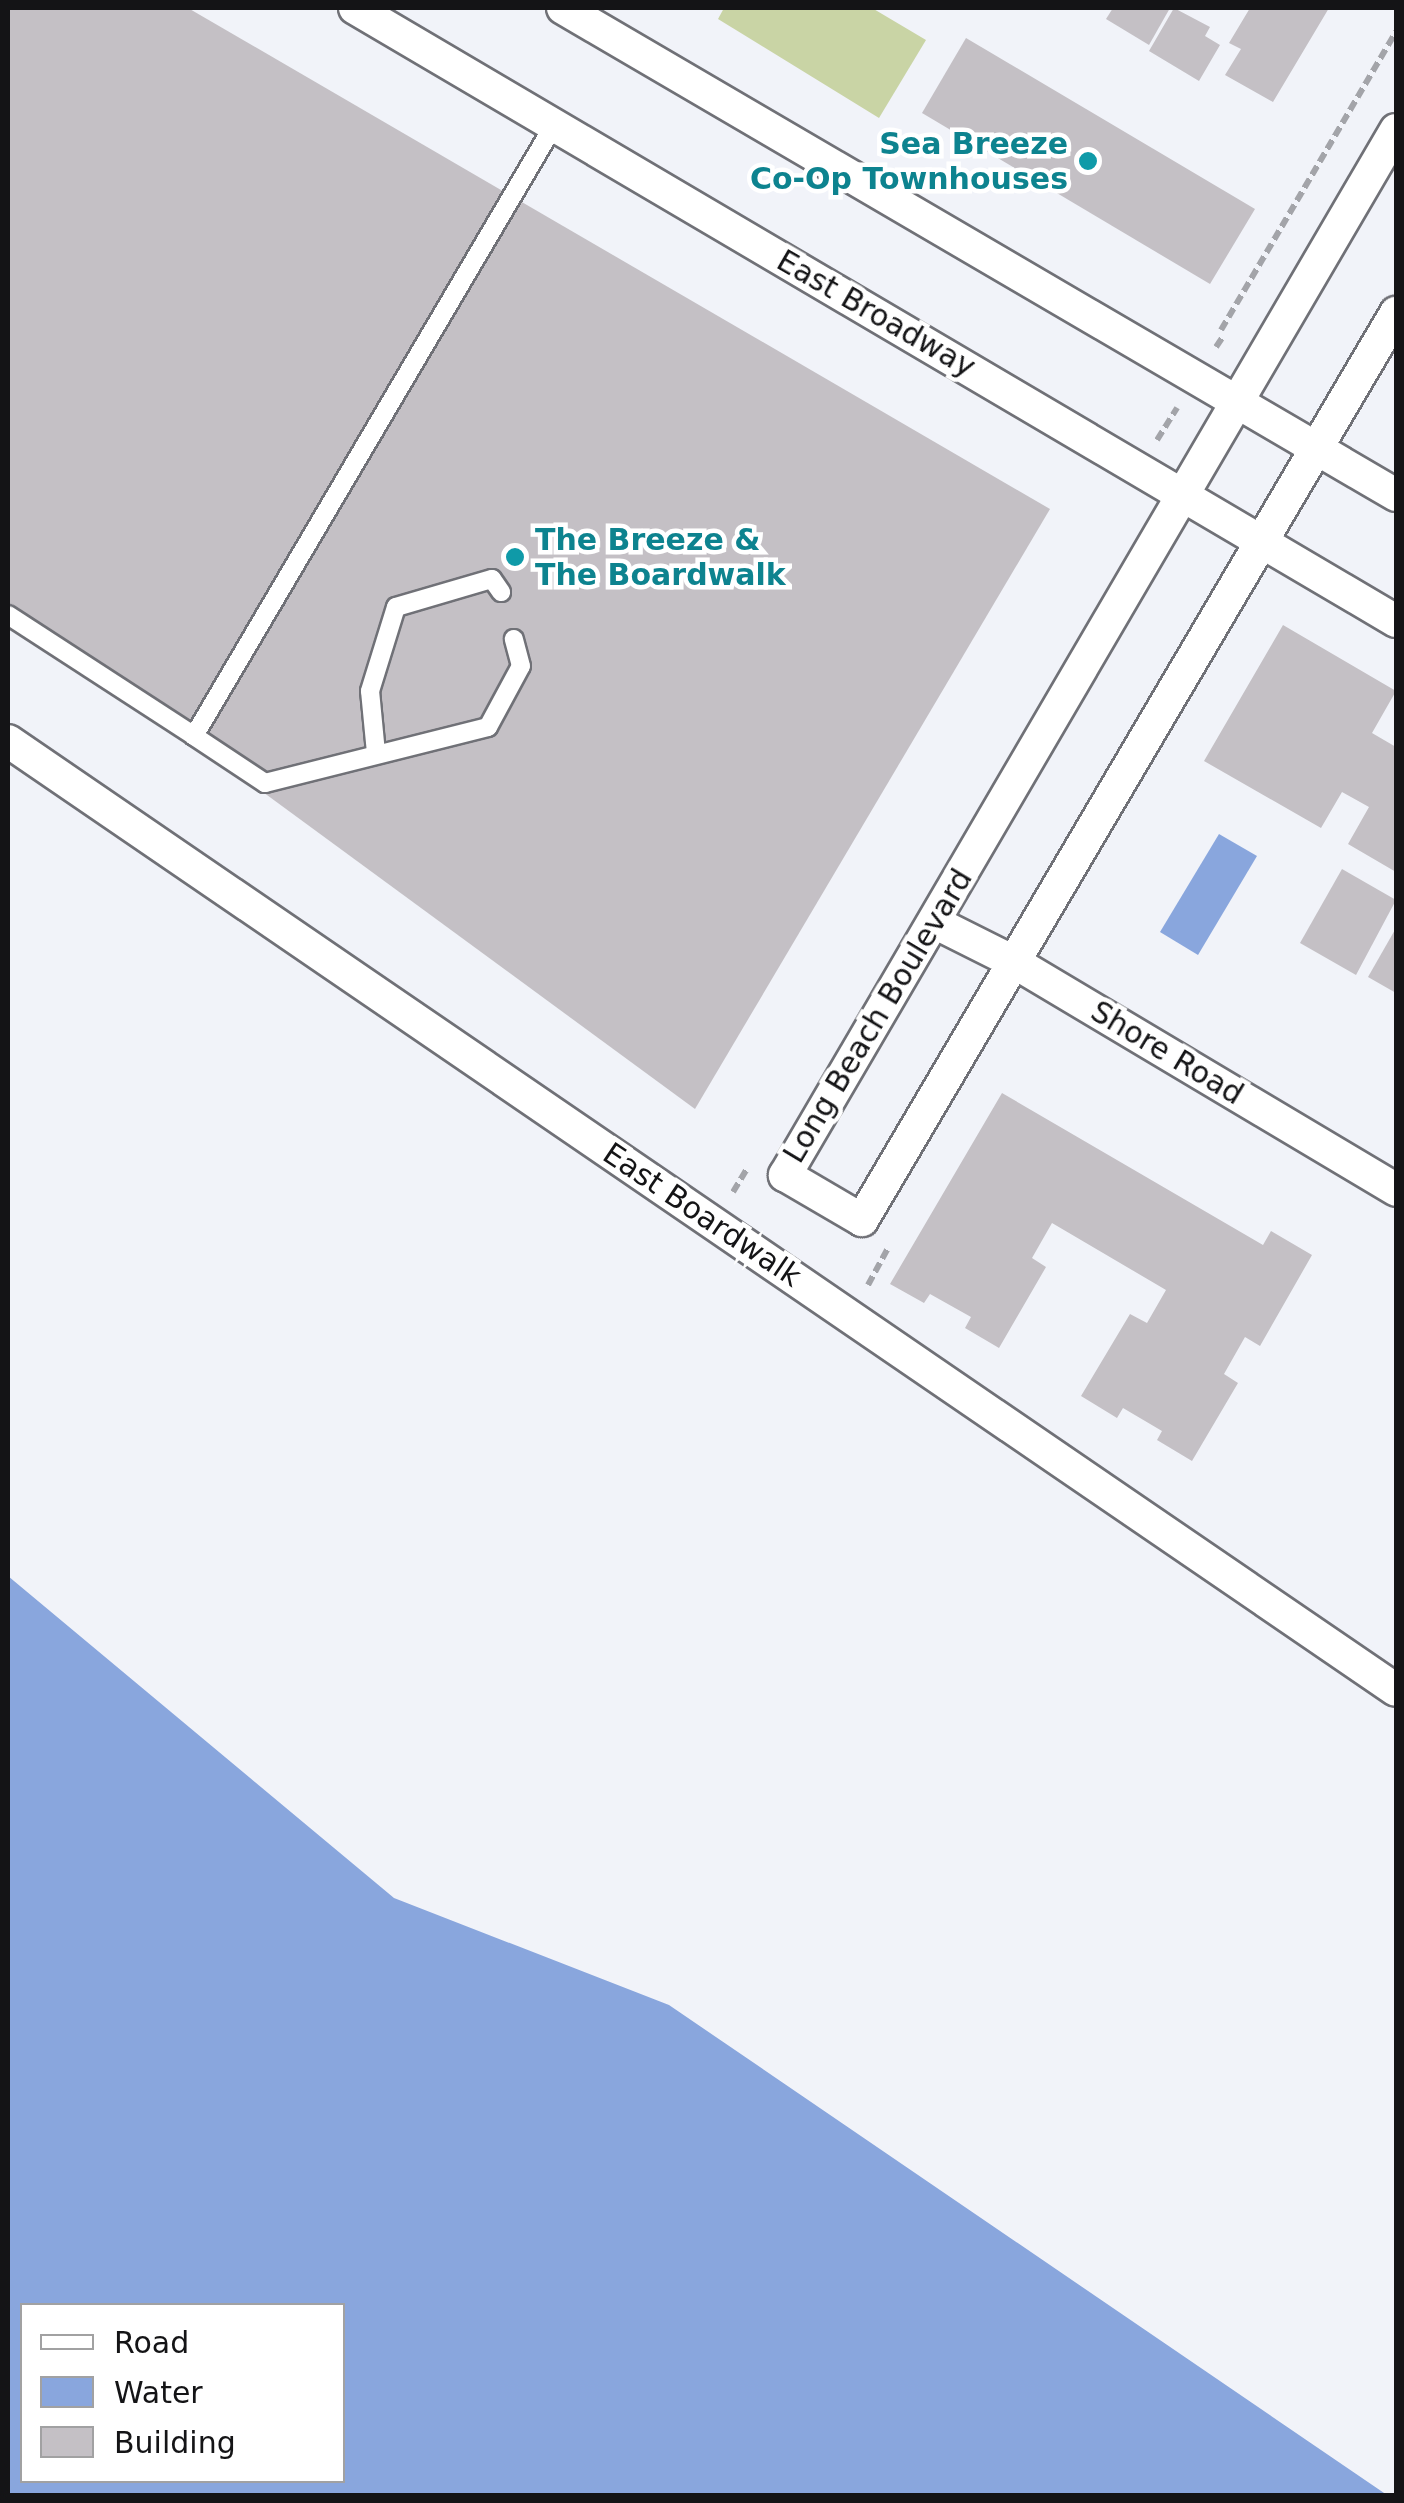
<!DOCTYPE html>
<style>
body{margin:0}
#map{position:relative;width:1404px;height:2503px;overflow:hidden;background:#f1f3f9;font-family:"DejaVu Sans",sans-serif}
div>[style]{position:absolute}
.green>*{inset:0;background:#c9d4a5}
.water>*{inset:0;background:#89a6dd}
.building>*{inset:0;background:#c4c0c5}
.path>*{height:6px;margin-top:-3px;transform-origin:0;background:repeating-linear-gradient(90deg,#a3a4a9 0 10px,transparent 0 15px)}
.roads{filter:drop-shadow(2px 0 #707177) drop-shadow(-2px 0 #707177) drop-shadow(0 2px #707177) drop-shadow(0 -2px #707177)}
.lane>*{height:18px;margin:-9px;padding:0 9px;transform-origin:9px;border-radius:9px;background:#fff}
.street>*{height:32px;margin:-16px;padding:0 16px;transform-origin:16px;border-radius:16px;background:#fff}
.dots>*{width:28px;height:28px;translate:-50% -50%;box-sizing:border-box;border:5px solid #fff;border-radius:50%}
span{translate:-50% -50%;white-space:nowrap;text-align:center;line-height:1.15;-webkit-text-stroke:9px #fff;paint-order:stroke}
.culture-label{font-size:30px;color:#0d838f;font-weight:700}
.right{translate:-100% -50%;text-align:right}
.left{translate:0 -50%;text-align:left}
.street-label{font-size:30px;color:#141416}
.frame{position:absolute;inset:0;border:10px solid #141416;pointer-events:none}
.legend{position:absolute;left:20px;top:2303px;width:325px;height:180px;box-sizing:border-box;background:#fff;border:2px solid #a1a1a2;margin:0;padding:12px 18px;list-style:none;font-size:30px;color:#141416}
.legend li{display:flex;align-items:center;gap:20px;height:50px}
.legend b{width:50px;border:2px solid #a1a1a2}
</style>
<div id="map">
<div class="green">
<div style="clip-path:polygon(724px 8px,872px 8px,926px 40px,879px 118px,718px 19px)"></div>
</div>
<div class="water">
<div style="clip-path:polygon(1219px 834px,1257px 856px,1198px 955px,1160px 932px)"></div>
<div style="clip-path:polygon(evenodd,8px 1576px,394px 1898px,669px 2005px,1387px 2495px,8px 2495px,8px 1576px,22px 2306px,342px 2306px,342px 2480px,22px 2480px,22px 2306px)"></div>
</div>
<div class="building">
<div style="clip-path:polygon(8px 8px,188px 8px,1050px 509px,695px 1109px,8px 605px)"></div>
<div style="clip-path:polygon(1113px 8px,1170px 8px,1149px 45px,1106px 19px)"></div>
<div style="clip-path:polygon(1174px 8px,1210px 27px,1205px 36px,1220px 45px,1199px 81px,1149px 51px)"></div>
<div style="clip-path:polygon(1250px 8px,1329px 8px,1273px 102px,1225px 75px,1241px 49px,1229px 43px)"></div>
<div style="clip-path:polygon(966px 38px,1255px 209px,1210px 284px,922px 113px)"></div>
<div style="clip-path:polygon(1283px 625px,1396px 691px,1372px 733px,1396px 747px,1396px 872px,1348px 844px,1369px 807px,1342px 792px,1321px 828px,1204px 761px)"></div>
<div style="clip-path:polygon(1342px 869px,1396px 900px,1356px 975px,1300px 943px)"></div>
<div style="clip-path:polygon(1396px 928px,1396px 993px,1368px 977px)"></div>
<div style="clip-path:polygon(1002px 1093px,1263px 1245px,1271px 1231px,1312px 1255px,1260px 1346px,1245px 1337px,1224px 1374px,1238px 1383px,1192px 1461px,1157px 1440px,1162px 1431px,1123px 1408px,1117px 1418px,1081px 1396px,1130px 1314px,1147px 1323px,1166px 1290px,1052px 1223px,1032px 1258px,1046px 1267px,999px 1348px,965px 1328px,971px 1317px,930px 1294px,924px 1303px,890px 1284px)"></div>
</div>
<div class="path">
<div style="left:1221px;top:330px;width:346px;rotate:-59.6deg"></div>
<div style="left:1216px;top:347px;width:14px;rotate:-56deg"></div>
<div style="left:1157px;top:440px;width:38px;rotate:-58deg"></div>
<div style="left:733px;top:1192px;width:27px;rotate:-59deg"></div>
<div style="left:868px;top:1285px;width:42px;rotate:-61.6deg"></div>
</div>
<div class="roads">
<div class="lane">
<div style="left:8px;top:615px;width:222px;rotate:33deg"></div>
<div style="left:194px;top:736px;width:709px;rotate:-59.49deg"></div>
<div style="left:194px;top:736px;width:85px;rotate:33.5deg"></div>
<div style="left:265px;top:783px;width:230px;rotate:-14.1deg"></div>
<div style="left:488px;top:727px;width:69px;rotate:-61.6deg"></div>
<div style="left:521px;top:666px;width:28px;rotate:-105deg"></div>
<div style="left:376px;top:753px;width:62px;rotate:-95.5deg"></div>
<div style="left:370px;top:691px;width:88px;rotate:-72.8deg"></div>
<div style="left:396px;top:607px;width:100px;rotate:-16.3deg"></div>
<div style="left:492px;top:579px;width:16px;rotate:55deg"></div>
</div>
<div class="street">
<div style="left:355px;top:8px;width:1208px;rotate:30.49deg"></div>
<div style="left:563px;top:8px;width:965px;rotate:30.31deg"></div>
<div style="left:1396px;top:130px;width:1211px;rotate:120.31deg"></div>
<div style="left:785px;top:1175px;width:89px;rotate:30.3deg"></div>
<div style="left:862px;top:1220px;width:1053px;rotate:-59.51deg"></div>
<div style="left:8px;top:741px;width:1681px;rotate:34.36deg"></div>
<div style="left:934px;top:922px;width:89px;rotate:26.6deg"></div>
<div style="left:1014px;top:962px;width:445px;rotate:30.8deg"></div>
</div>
</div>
<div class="dots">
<div style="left:1088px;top:161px;background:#0f9aa8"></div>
<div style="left:515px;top:557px;background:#0f9aa8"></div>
</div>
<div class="culture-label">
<span class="right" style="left:1068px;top:161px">Sea Breeze<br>Co-Op Townhouses</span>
<span class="left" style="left:535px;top:557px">The Breeze &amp;<br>The Boardwalk</span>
</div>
<div class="street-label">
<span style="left:876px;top:314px;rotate:30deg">East Broadway</span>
<span style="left:878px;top:1016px;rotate:-59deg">Long Beach Boulevard</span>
<span style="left:1167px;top:1053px;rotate:31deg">Shore Road</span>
<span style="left:702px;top:1215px;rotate:34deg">East Boardwalk</span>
</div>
<div class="frame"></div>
<ul class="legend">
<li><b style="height:12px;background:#fff"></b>Road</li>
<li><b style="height:28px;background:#89a6dd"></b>Water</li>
<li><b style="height:28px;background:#c4c0c5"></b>Building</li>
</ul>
</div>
